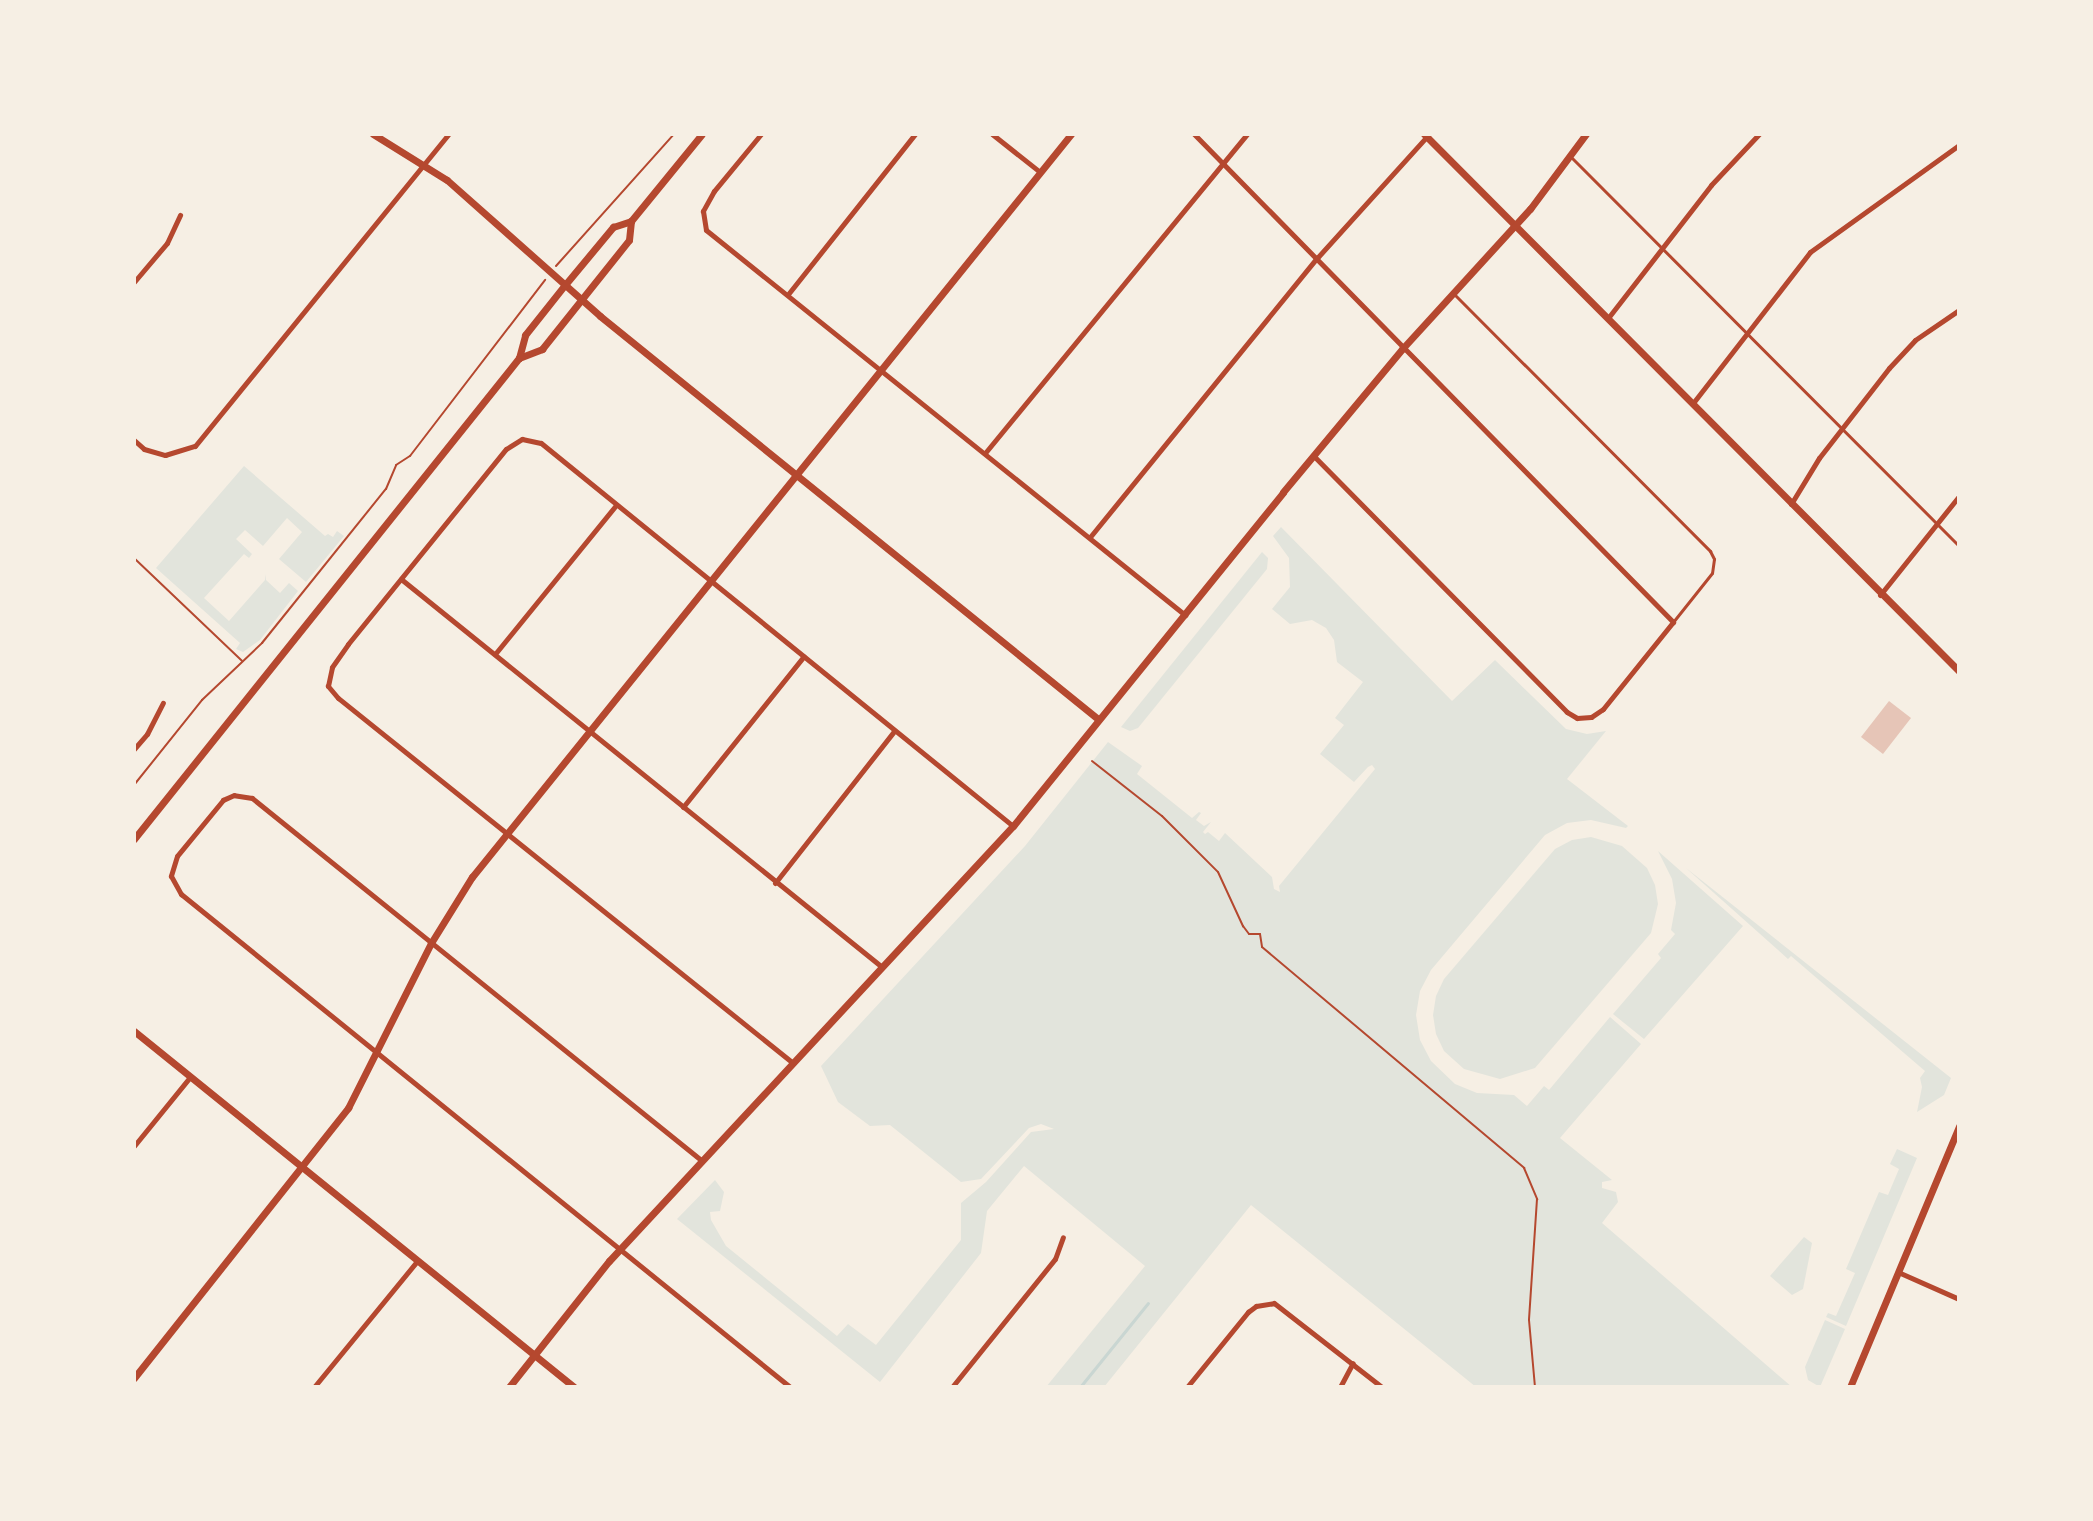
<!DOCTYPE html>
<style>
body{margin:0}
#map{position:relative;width:2093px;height:1521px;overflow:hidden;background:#f6efe4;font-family:"Source Serif 4",serif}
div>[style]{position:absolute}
.green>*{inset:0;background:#e2e4dc}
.stream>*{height:3px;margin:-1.5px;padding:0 1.5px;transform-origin:1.5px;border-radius:1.5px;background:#c9d6d2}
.building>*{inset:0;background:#e6c5b7}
.path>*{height:2px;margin:-1px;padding:0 1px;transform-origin:1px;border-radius:1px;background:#b5482f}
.service>*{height:3px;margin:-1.5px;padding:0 1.5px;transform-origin:1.5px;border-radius:1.5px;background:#b5482f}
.minor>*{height:5px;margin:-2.5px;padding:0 2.5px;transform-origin:2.5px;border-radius:2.5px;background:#b5482f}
.tertiary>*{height:7px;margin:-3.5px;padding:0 3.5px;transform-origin:3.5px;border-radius:3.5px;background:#b5482f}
.secondary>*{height:7px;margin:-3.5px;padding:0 3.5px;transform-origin:3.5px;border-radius:3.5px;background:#b5482f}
span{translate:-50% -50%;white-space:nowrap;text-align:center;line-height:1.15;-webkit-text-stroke:6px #f6efe4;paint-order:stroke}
.frame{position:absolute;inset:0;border:136px solid #f6efe4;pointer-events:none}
</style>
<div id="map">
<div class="green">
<div style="clip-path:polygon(244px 466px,325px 536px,328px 534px,333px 537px,337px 531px,344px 536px,306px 582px,279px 559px,302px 532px,287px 518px,263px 546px,245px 530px,236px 539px,252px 554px,249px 558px,244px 554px,204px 598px,229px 621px,265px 580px,265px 574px,266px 580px,280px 593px,289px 583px,298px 591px,260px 640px,243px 652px,236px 649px,240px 643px,156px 568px)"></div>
<div style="clip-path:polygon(1281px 527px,1452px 701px,1495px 660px,1566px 729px,1587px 734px,1606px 731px,1567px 779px,1628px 826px,1626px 828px,1591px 820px,1567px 823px,1545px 835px,1431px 970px,1420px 991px,1416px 1015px,1420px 1040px,1431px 1061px,1455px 1084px,1477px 1093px,1514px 1095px,1527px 1106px,1544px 1086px,1549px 1090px,1610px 1017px,1641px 1044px,1560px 1138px,1612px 1180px,1602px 1182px,1602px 1188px,1616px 1192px,1618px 1202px,1602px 1223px,1792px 1387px,1476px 1387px,1251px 1205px,1104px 1387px,1046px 1387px,1145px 1266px,1024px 1166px,987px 1211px,981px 1253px,880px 1382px,677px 1219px,715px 1180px,724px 1192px,720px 1211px,710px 1212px,711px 1220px,726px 1246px,837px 1336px,848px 1324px,876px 1345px,961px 1240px,961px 1203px,986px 1182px,1031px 1132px,1054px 1129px,1041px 1124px,1029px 1128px,981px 1179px,961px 1182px,890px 1125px,870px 1126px,838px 1102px,821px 1066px,1025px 846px,1108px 742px,1142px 766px,1137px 774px,1192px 818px,1199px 812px,1201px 813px,1196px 820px,1204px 826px,1211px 822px,1203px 832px,1205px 834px,1208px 832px,1219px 841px,1225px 833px,1272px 877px,1274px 889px,1280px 892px,1279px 886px,1375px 769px,1372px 765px,1368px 767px,1354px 782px,1320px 754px,1344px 725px,1335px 718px,1363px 682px,1337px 662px,1334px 640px,1326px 628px,1312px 620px,1290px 624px,1272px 609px,1290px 587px,1289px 558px,1273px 536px)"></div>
<div style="clip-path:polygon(1262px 552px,1268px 558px,1267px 569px,1138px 728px,1130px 731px,1121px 727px)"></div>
<div style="clip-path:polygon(1591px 837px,1622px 846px,1647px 868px,1655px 885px,1658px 904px,1651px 933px,1535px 1068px,1500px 1079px,1464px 1069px,1444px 1051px,1436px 1034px,1433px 1015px,1436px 996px,1444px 979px,1555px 849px,1572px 840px)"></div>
<div style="clip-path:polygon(1658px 851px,1743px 926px,1644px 1039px,1613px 1014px,1661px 958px,1658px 954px,1675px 934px,1671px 930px,1676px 903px,1672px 879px)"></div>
<div style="clip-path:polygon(1686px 868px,1951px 1078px,1944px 1095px,1917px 1112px,1922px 1087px,1920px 1078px,1925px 1071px,1791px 956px,1788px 959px)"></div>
<div style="clip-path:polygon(1897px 1149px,1917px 1158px,1846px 1326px,1826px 1317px,1828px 1313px,1836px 1316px,1855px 1273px,1846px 1269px,1879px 1192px,1888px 1195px,1899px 1169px,1890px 1164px)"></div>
<div style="clip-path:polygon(1804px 1237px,1812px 1243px,1803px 1289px,1792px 1295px,1770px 1276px)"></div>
<div style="clip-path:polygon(1825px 1320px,1845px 1329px,1820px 1387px,1808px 1380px,1805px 1367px)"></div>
</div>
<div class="stream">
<div style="left:1080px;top:1387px;width:108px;rotate:-51deg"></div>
</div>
<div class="building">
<div style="clip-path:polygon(1889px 701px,1911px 718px,1883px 754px,1861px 737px)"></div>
</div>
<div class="path">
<div style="left:556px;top:266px;width:177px;rotate:-48.2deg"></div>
<div style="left:134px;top:558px;width:149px;rotate:43.6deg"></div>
<div style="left:1092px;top:761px;width:89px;rotate:38.2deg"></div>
<div style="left:1162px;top:816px;width:79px;rotate:45deg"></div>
<div style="left:1218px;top:872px;width:60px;rotate:65.2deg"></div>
<div style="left:1243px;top:926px;width:10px;rotate:53deg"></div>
<div style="left:1249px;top:934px;width:11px"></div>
<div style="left:1260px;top:934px;width:13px;rotate:81deg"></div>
<div style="left:1262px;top:947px;width:343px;rotate:40.1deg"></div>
<div style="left:1524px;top:1168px;width:34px;rotate:67deg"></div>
<div style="left:1537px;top:1199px;width:121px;rotate:93.8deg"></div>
<div style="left:1529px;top:1320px;width:67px;rotate:84.9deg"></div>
<div style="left:134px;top:785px;width:109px;rotate:-51.3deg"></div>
<div style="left:202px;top:700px;width:83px;rotate:-43.5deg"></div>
<div style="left:262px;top:643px;width:198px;rotate:-51.2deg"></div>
<div style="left:386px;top:489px;width:26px;rotate:-67deg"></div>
<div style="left:396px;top:465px;width:17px;rotate:-33deg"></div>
<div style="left:410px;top:456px;width:222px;rotate:-52.5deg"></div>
</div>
<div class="service">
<div style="left:1572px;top:158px;width:548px;rotate:45.07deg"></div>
<div style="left:1454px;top:294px;width:363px;rotate:45.1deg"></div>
<div style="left:1710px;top:551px;width:9px;rotate:63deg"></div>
<div style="left:1714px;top:559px;width:14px;rotate:98deg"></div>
<div style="left:1712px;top:573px;width:63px;rotate:128.5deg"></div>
</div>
<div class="minor">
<div style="left:761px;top:134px;width:74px;rotate:129.5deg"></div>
<div style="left:714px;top:191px;width:23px;rotate:119deg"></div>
<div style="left:703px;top:211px;width:19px;rotate:81deg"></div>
<div style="left:706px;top:230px;width:615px;rotate:38.79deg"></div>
<div style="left:992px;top:134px;width:61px;rotate:38.4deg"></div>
<div style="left:1194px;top:134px;width:684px;rotate:45.53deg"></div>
<div style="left:1673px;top:622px;width:112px;rotate:128.8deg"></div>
<div style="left:1603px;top:709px;width:14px;rotate:146deg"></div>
<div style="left:1591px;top:717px;width:14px;rotate:176deg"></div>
<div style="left:1577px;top:718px;width:12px;rotate:-149deg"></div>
<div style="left:1567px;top:712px;width:360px;rotate:-134.7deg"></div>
<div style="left:134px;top:282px;width:51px;rotate:-49.8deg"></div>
<div style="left:167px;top:243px;width:31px;rotate:-65deg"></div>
<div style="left:789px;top:293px;width:203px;rotate:-51.6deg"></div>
<div style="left:1608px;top:318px;width:168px;rotate:-52.2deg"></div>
<div style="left:1711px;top:185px;width:70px;rotate:-46.7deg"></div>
<div style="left:1693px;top:403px;width:191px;rotate:-52.2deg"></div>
<div style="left:1810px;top:252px;width:183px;rotate:-35.7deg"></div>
<div style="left:134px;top:440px;width:13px;rotate:42deg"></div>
<div style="left:144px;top:449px;width:22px;rotate:16deg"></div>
<div style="left:165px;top:455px;width:31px;rotate:-17deg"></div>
<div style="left:195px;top:446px;width:402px;rotate:-50.9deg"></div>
<div style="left:985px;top:453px;width:413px;rotate:-50.6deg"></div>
<div style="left:1791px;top:504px;width:54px;rotate:-58.7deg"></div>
<div style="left:1819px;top:458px;width:114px;rotate:-52.1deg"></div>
<div style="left:1889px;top:368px;width:38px;rotate:-47deg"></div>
<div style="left:1915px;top:340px;width:53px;rotate:-34.3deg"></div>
<div style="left:1090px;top:537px;width:360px;rotate:-50.9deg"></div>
<div style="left:1317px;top:258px;width:167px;rotate:-47.9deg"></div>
<div style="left:401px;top:579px;width:618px;rotate:38.89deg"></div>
<div style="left:1880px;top:595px;width:127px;rotate:-51.4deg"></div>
<div style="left:495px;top:654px;width:192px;rotate:-50.9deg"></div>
<div style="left:134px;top:749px;width:20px;rotate:-49deg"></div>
<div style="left:147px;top:734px;width:35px;rotate:-63deg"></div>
<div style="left:683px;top:807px;width:193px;rotate:-51.3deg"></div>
<div style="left:775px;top:883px;width:193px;rotate:-51.9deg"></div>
<div style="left:793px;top:1063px;width:583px;rotate:-141.26deg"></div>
<div style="left:338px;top:698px;width:16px;rotate:-130deg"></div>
<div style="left:328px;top:686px;width:19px;rotate:-78deg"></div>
<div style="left:332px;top:667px;width:28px;rotate:-55deg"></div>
<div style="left:348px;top:644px;width:251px;rotate:-51deg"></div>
<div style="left:506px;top:449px;width:19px;rotate:-32deg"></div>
<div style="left:522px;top:439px;width:19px;rotate:12deg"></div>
<div style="left:541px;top:443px;width:608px;rotate:39.06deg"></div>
<div style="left:134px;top:1146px;width:89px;rotate:-50.9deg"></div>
<div style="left:701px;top:1160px;width:577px;rotate:-141.12deg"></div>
<div style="left:252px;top:798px;width:18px;rotate:-171deg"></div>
<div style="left:234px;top:795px;width:12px;rotate:156deg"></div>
<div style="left:223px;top:800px;width:72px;rotate:129.4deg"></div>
<div style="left:177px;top:856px;width:21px;rotate:107deg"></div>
<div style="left:171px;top:876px;width:21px;rotate:61deg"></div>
<div style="left:181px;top:894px;width:784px;rotate:38.99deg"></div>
<div style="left:1898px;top:1272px;width:67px;rotate:23.9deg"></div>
<div style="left:314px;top:1387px;width:163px;rotate:-50.7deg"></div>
<div style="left:952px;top:1387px;width:164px;rotate:-51.2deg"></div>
<div style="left:1055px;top:1259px;width:23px;rotate:-70deg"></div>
<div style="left:1187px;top:1387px;width:97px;rotate:-50.9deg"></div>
<div style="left:1248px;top:1312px;width:10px;rotate:-37deg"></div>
<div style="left:1256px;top:1306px;width:18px;rotate:-9deg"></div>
<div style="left:1274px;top:1303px;width:137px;rotate:37.9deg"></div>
<div style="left:1340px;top:1387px;width:27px;rotate:-62deg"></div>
</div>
<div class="tertiary">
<div style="left:373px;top:134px;width:87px;rotate:31.9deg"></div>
<div style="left:447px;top:180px;width:205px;rotate:41.6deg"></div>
<div style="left:600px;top:316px;width:641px;rotate:38.98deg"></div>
<div style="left:1424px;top:134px;width:758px;rotate:45.11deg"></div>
<div style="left:134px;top:1031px;width:566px;rotate:38.98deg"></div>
<div style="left:134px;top:1378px;width:345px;rotate:-51.6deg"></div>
<div style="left:348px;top:1108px;width:185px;rotate:-63.3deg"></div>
<div style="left:431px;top:943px;width:78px;rotate:-58.2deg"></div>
<div style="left:472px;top:877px;width:954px;rotate:-51.12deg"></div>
<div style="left:509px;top:1387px;width:161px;rotate:-51.6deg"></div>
<div style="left:609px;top:1261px;width:594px;rotate:-47.12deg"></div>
<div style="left:1013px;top:826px;width:429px;rotate:-51deg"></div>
<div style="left:1283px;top:492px;width:186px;rotate:-50.2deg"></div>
<div style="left:1402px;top:349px;width:190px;rotate:-47.6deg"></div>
<div style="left:1530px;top:209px;width:94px;rotate:-53.3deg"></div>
<div style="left:1850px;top:1387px;width:283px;rotate:-67.3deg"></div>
</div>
<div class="secondary">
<div style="left:519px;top:358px;width:25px;rotate:-21deg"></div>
<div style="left:542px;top:349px;width:139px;rotate:-51.4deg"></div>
<div style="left:629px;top:240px;width:19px;rotate:-84deg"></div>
<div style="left:631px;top:221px;width:112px;rotate:-50.8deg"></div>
<div style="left:134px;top:839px;width:616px;rotate:-51.33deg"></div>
<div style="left:519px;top:358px;width:24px;rotate:-75deg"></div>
<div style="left:525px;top:335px;width:63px;rotate:-51.5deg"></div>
<div style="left:564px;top:286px;width:77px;rotate:-50.3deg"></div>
<div style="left:613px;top:227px;width:19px;rotate:-18deg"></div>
</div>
<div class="frame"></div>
</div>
